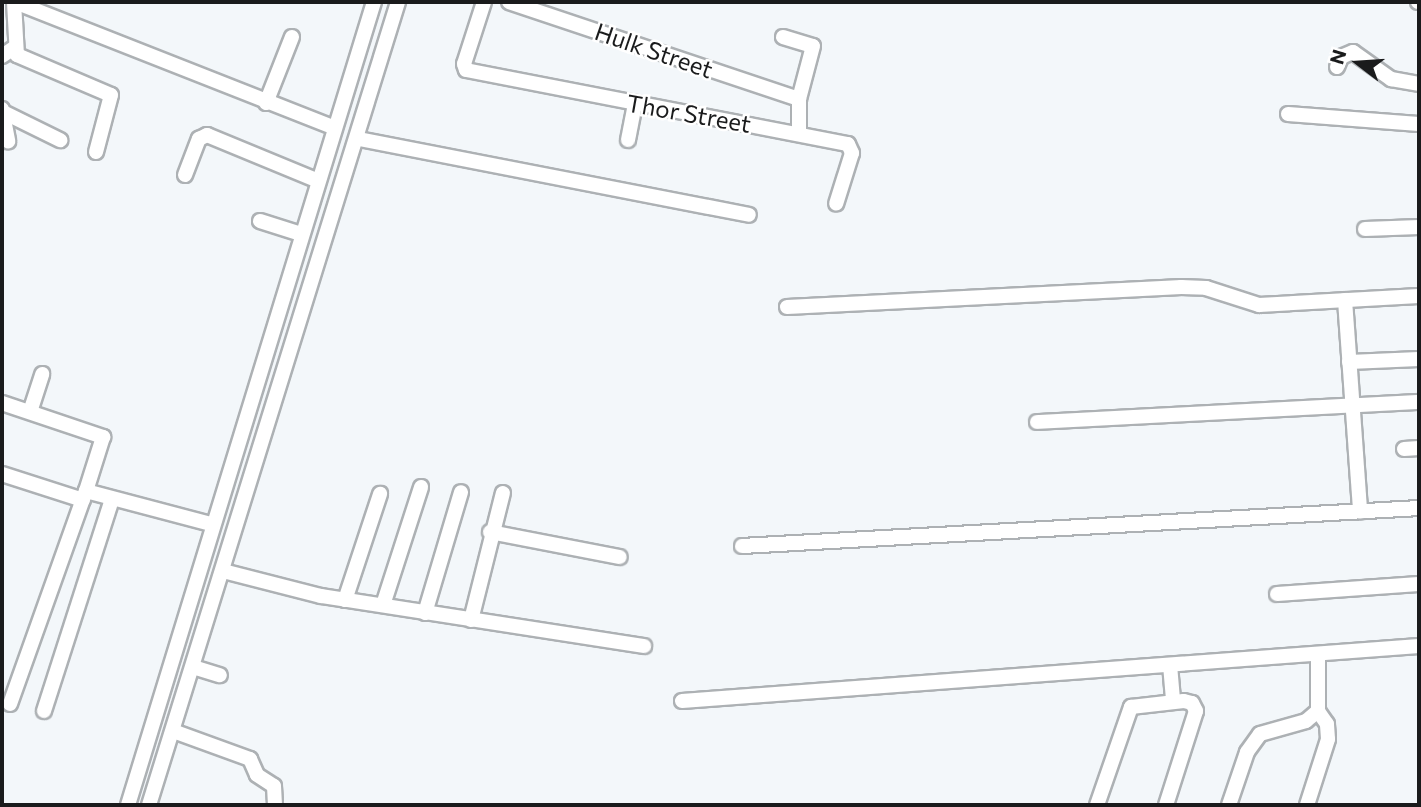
<!DOCTYPE html>
<style>
body{margin:0}
#map{position:relative;width:1421px;height:807px;overflow:hidden;background:#f3f7fa;font-family:Commissioner,sans-serif}
div>[style]{position:absolute}
.roads{filter:drop-shadow(2px 0 #adb1b4) drop-shadow(-2px 0 #adb1b4) drop-shadow(0 2px #adb1b4) drop-shadow(0 -2px #adb1b4)}
.minor>*{height:14px;margin:-7px;padding:0 7px;transform-origin:7px;border-radius:7px;background:#fff}
span{translate:-50% -50%;white-space:nowrap;text-align:center;line-height:1.15;-webkit-text-stroke:5px #fff;paint-order:stroke}
.street-label{font-size:24px;color:#1a1b1c}
.frame{position:absolute;inset:0;border:4px solid #1a1b1c;pointer-events:none}
.north{position:absolute;left:1323px;top:28px;width:70px;height:70px;-webkit-text-stroke:5px #fff;paint-order:stroke;rotate:287deg;font-size:19px;font-weight:700;line-height:28px;text-align:center;color:#1a1b1c}
.north::after{content:'';display:block;margin:auto;width:24px;height:32px;background:#1a1b1c;clip-path:polygon(50% 0,100% 100%,50% 72%,0 100%)}
</style>
<div id="map">
<div class="roads">
<div class="minor">
<div style="left:14px;top:2px;width:53px;rotate:86.8deg"></div>
<div style="left:17px;top:55px;width:102px;rotate:23.1deg"></div>
<div style="left:111px;top:95px;width:59px;rotate:104.7deg"></div>
<div style="left:15px;top:2px;width:342px;rotate:21.5deg"></div>
<div style="left:484px;top:2px;width:65px;rotate:107.9deg"></div>
<div style="left:464px;top:64px;width:6px;rotate:72deg"></div>
<div style="left:466px;top:70px;width:389px;rotate:11deg"></div>
<div style="left:848px;top:144px;width:10px;rotate:66deg"></div>
<div style="left:852px;top:153px;width:53px;rotate:107.4deg"></div>
<div style="left:509px;top:2px;width:306px;rotate:18.5deg"></div>
<div style="left:1418px;top:2px;width:1px"></div>
<div style="left:783px;top:37px;width:31px;rotate:17deg"></div>
<div style="left:813px;top:46px;width:55px;rotate:104.8deg"></div>
<div style="left:799px;top:99px;width:34px;rotate:90deg"></div>
<div style="left:2px;top:56px;width:14px;rotate:-34deg"></div>
<div style="left:1337px;top:67px;width:11px;rotate:-68deg"></div>
<div style="left:1341px;top:57px;width:13px;rotate:-23deg"></div>
<div style="left:1353px;top:52px;width:47px;rotate:35.4deg"></div>
<div style="left:1391px;top:79px;width:28px;rotate:10deg"></div>
<div style="left:266px;top:103px;width:71px;rotate:-68.5deg"></div>
<div style="left:2px;top:109px;width:33px;rotate:79deg"></div>
<div style="left:3px;top:112px;width:64px;rotate:26.2deg"></div>
<div style="left:1288px;top:114px;width:131px;rotate:4.4deg"></div>
<div style="left:359px;top:139px;width:397px;rotate:11deg"></div>
<div style="left:628px;top:140px;width:38px;rotate:-79deg"></div>
<div style="left:185px;top:175px;width:39px;rotate:-69deg"></div>
<div style="left:199px;top:139px;width:9px;rotate:-27deg"></div>
<div style="left:207px;top:135px;width:118px;rotate:22.4deg"></div>
<div style="left:260px;top:221px;width:43px;rotate:17.6deg"></div>
<div style="left:1365px;top:229px;width:54px;rotate:-2.1deg"></div>
<div style="left:1345px;top:300px;width:212px;rotate:85.9deg"></div>
<div style="left:787px;top:307px;width:395px;rotate:-2.9deg"></div>
<div style="left:1181px;top:287px;width:25px;rotate:2deg"></div>
<div style="left:1206px;top:288px;width:56px;rotate:17.8deg"></div>
<div style="left:1259px;top:305px;width:160px;rotate:-3.2deg"></div>
<div style="left:1349px;top:362px;width:70px;rotate:-2.5deg"></div>
<div style="left:2px;top:403px;width:107px;rotate:18.6deg"></div>
<div style="left:103px;top:437px;width:57px;rotate:107.5deg"></div>
<div style="left:30px;top:412px;width:40px;rotate:-72deg"></div>
<div style="left:1037px;top:422px;width:383px;rotate:-3deg"></div>
<div style="left:1404px;top:449px;width:15px;rotate:-4deg"></div>
<div style="left:2px;top:474px;width:85px;rotate:17.8deg"></div>
<div style="left:490px;top:532px;width:132px;rotate:10.9deg"></div>
<div style="left:742px;top:546px;width:678px;rotate:-3.21deg"></div>
<div style="left:223px;top:571px;width:101px;rotate:14.3deg"></div>
<div style="left:321px;top:596px;width:327px;rotate:8.8deg"></div>
<div style="left:1277px;top:594px;width:142px;rotate:-4deg"></div>
<div style="left:345px;top:600px;width:112px;rotate:-71.7deg"></div>
<div style="left:383px;top:605px;width:124px;rotate:-72.1deg"></div>
<div style="left:425px;top:613px;width:126px;rotate:-73.4deg"></div>
<div style="left:471px;top:620px;width:131px;rotate:-75.9deg"></div>
<div style="left:1170px;top:665px;width:36px;rotate:85deg"></div>
<div style="left:193px;top:667px;width:28px;rotate:17deg"></div>
<div style="left:682px;top:701px;width:739px;rotate:-4.27deg"></div>
<div style="left:10px;top:704px;width:226px;rotate:-70.4deg"></div>
<div style="left:86px;top:491px;width:129px;rotate:14.8deg"></div>
<div style="left:44px;top:711px;width:223px;rotate:-72.2deg"></div>
<div style="left:173px;top:731px;width:82px;rotate:20deg"></div>
<div style="left:250px;top:759px;width:17px;rotate:66deg"></div>
<div style="left:257px;top:775px;width:20px;rotate:33deg"></div>
<div style="left:274px;top:786px;width:19px;rotate:87deg"></div>
<div style="left:128px;top:805px;width:840px;rotate:-72.97deg"></div>
<div style="left:149px;top:805px;width:841px;rotate:-72.77deg"></div>
<div style="left:1097px;top:805px;width:104px;rotate:-70.9deg"></div>
<div style="left:1131px;top:707px;width:53px;rotate:-6.5deg"></div>
<div style="left:1184px;top:701px;width:8px;rotate:14deg"></div>
<div style="left:1192px;top:703px;width:9px;rotate:63deg"></div>
<div style="left:1196px;top:711px;width:99px;rotate:107.7deg"></div>
<div style="left:1229px;top:805px;width:56px;rotate:-71.2deg"></div>
<div style="left:1247px;top:752px;width:22px;rotate:-54deg"></div>
<div style="left:1260px;top:734px;width:48px;rotate:-15.8deg"></div>
<div style="left:1306px;top:721px;width:16px;rotate:-40deg"></div>
<div style="left:1318px;top:711px;width:56px;rotate:-90deg"></div>
<div style="left:1307px;top:805px;width:69px;rotate:-72.3deg"></div>
<div style="left:1328px;top:739px;width:15px;rotate:-94deg"></div>
<div style="left:1327px;top:724px;width:16px;rotate:-125deg"></div>
</div>
</div>
<div class="street-label">
<span style="left:654px;top:50px;rotate:19deg">Hulk Street</span>
<span style="left:689px;top:113px;rotate:10deg">Thor Street</span>
</div>
<div class="frame"></div>
<div class="north">N</div>
</div>
